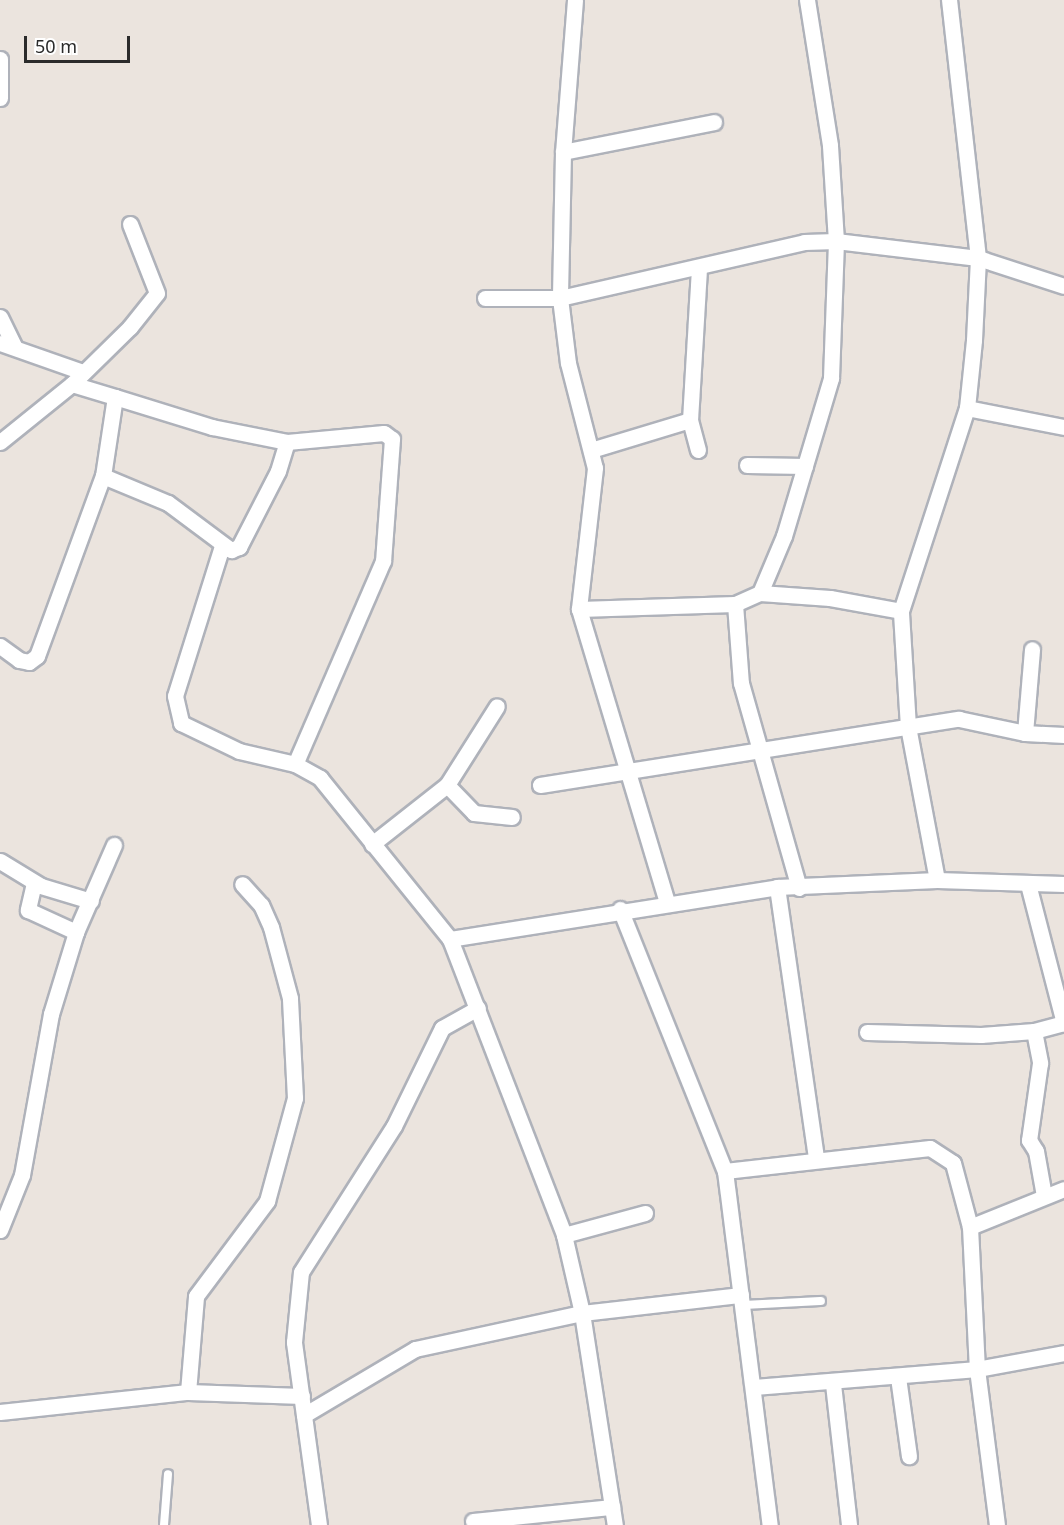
<!DOCTYPE html>
<style>
body{margin:0}
#map{position:relative;width:1064px;height:1525px;overflow:hidden;background:#ebe4de;font-family:"Noto Sans",sans-serif}
div>[style]{position:absolute}
.roads{filter:drop-shadow(2px 0 #afb2ba) drop-shadow(-2px 0 #afb2ba) drop-shadow(0 2px #afb2ba) drop-shadow(0 -2px #afb2ba)}
.service>*{height:8px;margin:-4px;padding:0 4px;transform-origin:4px;border-radius:4px;background:#fff}
.minor>*{height:15px;margin:-7.5px;padding:0 7.5px;transform-origin:7.5px;border-radius:7.5px;background:#fff}
span{translate:-50% -50%;white-space:nowrap;text-align:center;line-height:1.15;-webkit-text-stroke:5px #fff;paint-order:stroke}
.scale{position:absolute;left:24px;top:36px;width:106px;height:27px;box-sizing:border-box;border:3px solid #2b2b2b;border-top:0;padding-left:8px;font-size:18px;line-height:21px;white-space:nowrap;color:#2b2b2b;-webkit-text-stroke:4px #fff;paint-order:stroke}
</style>
<div id="map">
<div class="roads">
<div class="service">
<div style="left:743px;top:1305px;width:78px;rotate:-2.9deg"></div>
<div style="left:164px;top:1525px;width:51px;rotate:-85.5deg"></div>
</div>
<div class="minor">
<div style="left:575px;top:0;width:152px;rotate:94.5deg"></div>
<div style="left:563px;top:152px;width:146px;rotate:91.2deg"></div>
<div style="left:560px;top:298px;width:65px;rotate:83deg"></div>
<div style="left:568px;top:363px;width:108px;rotate:75.6deg"></div>
<div style="left:595px;top:468px;width:142px;rotate:96.5deg"></div>
<div style="left:579px;top:609px;width:307px;rotate:73.3deg"></div>
<div style="left:0;top:59px;width:39px;rotate:90deg"></div>
<div style="left:563px;top:152px;width:154px;rotate:-11.2deg"></div>
<div style="left:485px;top:298px;width:75px"></div>
<div style="left:560px;top:298px;width:250px;rotate:-12.9deg"></div>
<div style="left:804px;top:242px;width:32px;rotate:-2deg"></div>
<div style="left:836px;top:241px;width:143px;rotate:6.8deg"></div>
<div style="left:978px;top:258px;width:90px;rotate:18deg"></div>
<div style="left:0;top:317px;width:32px;rotate:64deg"></div>
<div style="left:0;top:343px;width:85px;rotate:19.3deg"></div>
<div style="left:115px;top:397px;width:102px;rotate:17.2deg"></div>
<div style="left:212px;top:427px;width:76px;rotate:11.3deg"></div>
<div style="left:287px;top:442px;width:97px;rotate:-5.3deg"></div>
<div style="left:384px;top:433px;width:10px;rotate:37deg"></div>
<div style="left:392px;top:439px;width:122px;rotate:94.2deg"></div>
<div style="left:383px;top:561px;width:221px;rotate:113.4deg"></div>
<div style="left:967px;top:408px;width:99px;rotate:11.1deg"></div>
<div style="left:0;top:442px;width:92px;rotate:-38.9deg"></div>
<div style="left:72px;top:384px;width:81px;rotate:-44.5deg"></div>
<div style="left:130px;top:327px;width:43px;rotate:-51.5deg"></div>
<div style="left:157px;top:293px;width:74px;rotate:-111.4deg"></div>
<div style="left:591px;top:450px;width:103px;rotate:-16.9deg"></div>
<div style="left:698px;top:450px;width:31px;rotate:-105deg"></div>
<div style="left:690px;top:420px;width:152px;rotate:-86.6deg"></div>
<div style="left:747px;top:465px;width:58px;rotate:1deg"></div>
<div style="left:103px;top:476px;width:70px;rotate:22.6deg"></div>
<div style="left:168px;top:503px;width:79px;rotate:36.7deg"></div>
<div style="left:231px;top:550px;width:9px;rotate:-21deg"></div>
<div style="left:239px;top:547px;width:85px;rotate:-62.8deg"></div>
<div style="left:278px;top:471px;width:30px;rotate:-73deg"></div>
<div style="left:222px;top:546px;width:157px;rotate:107.4deg"></div>
<div style="left:175px;top:696px;width:28px;rotate:77deg"></div>
<div style="left:181px;top:723px;width:64px;rotate:25.8deg"></div>
<div style="left:239px;top:751px;width:57px;rotate:13.1deg"></div>
<div style="left:295px;top:764px;width:29px;rotate:29deg"></div>
<div style="left:320px;top:778px;width:207px;rotate:51.1deg"></div>
<div style="left:450px;top:939px;width:317px;rotate:68.9deg"></div>
<div style="left:564px;top:1235px;width:80px;rotate:77deg"></div>
<div style="left:582px;top:1313px;width:215px;rotate:81.2deg"></div>
<div style="left:760px;top:593px;width:62px;rotate:-67.2deg"></div>
<div style="left:784px;top:536px;width:165px;rotate:-73.4deg"></div>
<div style="left:831px;top:378px;width:137px;rotate:-87.9deg"></div>
<div style="left:836px;top:241px;width:96px;rotate:-93.6deg"></div>
<div style="left:830px;top:145px;width:147px;rotate:-99deg"></div>
<div style="left:735px;top:604px;width:79px;rotate:85.7deg"></div>
<div style="left:741px;top:683px;width:213px;rotate:74.2deg"></div>
<div style="left:579px;top:609px;width:156px;rotate:-1.8deg"></div>
<div style="left:735px;top:604px;width:27px;rotate:-24deg"></div>
<div style="left:760px;top:593px;width:70px;rotate:4.1deg"></div>
<div style="left:830px;top:598px;width:72px;rotate:10.4deg"></div>
<div style="left:0;top:646px;width:24px;rotate:36deg"></div>
<div style="left:19px;top:660px;width:10px;rotate:11deg"></div>
<div style="left:29px;top:662px;width:10px;rotate:-37deg"></div>
<div style="left:37px;top:656px;width:192px;rotate:-69.9deg"></div>
<div style="left:103px;top:476px;width:80px;rotate:-81.4deg"></div>
<div style="left:115px;top:397px;width:45px;rotate:-163.2deg"></div>
<div style="left:1025px;top:733px;width:84px;rotate:-85.2deg"></div>
<div style="left:447px;top:785px;width:39px;rotate:46deg"></div>
<div style="left:474px;top:813px;width:38px;rotate:6deg"></div>
<div style="left:540px;top:785px;width:424px;rotate:-9deg"></div>
<div style="left:959px;top:719px;width:67px;rotate:12deg"></div>
<div style="left:1025px;top:733px;width:39px;rotate:3deg"></div>
<div style="left:372px;top:844px;width:95px;rotate:-38.2deg"></div>
<div style="left:447px;top:785px;width:93px;rotate:-57.7deg"></div>
<div style="left:0;top:861px;width:48px;rotate:31.4deg"></div>
<div style="left:41px;top:886px;width:52px;rotate:16.7deg"></div>
<div style="left:937px;top:880px;width:156px;rotate:-100.7deg"></div>
<div style="left:908px;top:727px;width:116px;rotate:-93.5deg"></div>
<div style="left:901px;top:611px;width:213px;rotate:-72deg"></div>
<div style="left:967px;top:408px;width:68px;rotate:-84.1deg"></div>
<div style="left:974px;top:340px;width:82px;rotate:-87.2deg"></div>
<div style="left:978px;top:258px;width:260px;rotate:-96.4deg"></div>
<div style="left:34px;top:883px;width:28px;rotate:103deg"></div>
<div style="left:28px;top:910px;width:53px;rotate:24.6deg"></div>
<div style="left:1028px;top:884px;width:144px;rotate:75.5deg"></div>
<div style="left:777px;top:887px;width:273px;rotate:81.8deg"></div>
<div style="left:620px;top:909px;width:282px;rotate:68.2deg"></div>
<div style="left:725px;top:1171px;width:357px;rotate:82.8deg"></div>
<div style="left:450px;top:939px;width:331px;rotate:-9deg"></div>
<div style="left:777px;top:887px;width:160px;rotate:-2.5deg"></div>
<div style="left:937px;top:880px;width:127px;rotate:1.8deg"></div>
<div style="left:1034px;top:1031px;width:33px;rotate:79deg"></div>
<div style="left:1040px;top:1063px;width:78px;rotate:98.1deg"></div>
<div style="left:1029px;top:1140px;width:13px;rotate:58deg"></div>
<div style="left:1036px;top:1151px;width:46px;rotate:79.9deg"></div>
<div style="left:867px;top:1032px;width:114px;rotate:1.5deg"></div>
<div style="left:981px;top:1035px;width:53px;rotate:-4.3deg"></div>
<div style="left:1034px;top:1031px;width:31px;rotate:-15deg"></div>
<div style="left:725px;top:1171px;width:206px;rotate:-6.4deg"></div>
<div style="left:930px;top:1148px;width:27px;rotate:33deg"></div>
<div style="left:953px;top:1163px;width:66px;rotate:75.1deg"></div>
<div style="left:970px;top:1227px;width:142px;rotate:87.2deg"></div>
<div style="left:977px;top:1369px;width:157px;rotate:82.7deg"></div>
<div style="left:970px;top:1227px;width:101px;rotate:-22deg"></div>
<div style="left:0;top:1230px;width:59px;rotate:-68.2deg"></div>
<div style="left:22px;top:1175px;width:164px;rotate:-79.8deg"></div>
<div style="left:51px;top:1014px;width:86px;rotate:-73deg"></div>
<div style="left:76px;top:932px;width:95px;rotate:-66.4deg"></div>
<div style="left:564px;top:1235px;width:84px;rotate:-15.2deg"></div>
<div style="left:898px;top:1377px;width:80px;rotate:82.1deg"></div>
<div style="left:833px;top:1384px;width:142px;rotate:83.5deg"></div>
<div style="left:754px;top:1387px;width:224px;rotate:-4.6deg"></div>
<div style="left:977px;top:1369px;width:88px;rotate:-10.4deg"></div>
<div style="left:188px;top:1392px;width:96px;rotate:-85.2deg"></div>
<div style="left:196px;top:1296px;width:119px;rotate:-53.2deg"></div>
<div style="left:267px;top:1201px;width:107px;rotate:-74.8deg"></div>
<div style="left:295px;top:1098px;width:100px;rotate:-92.9deg"></div>
<div style="left:290px;top:998px;width:73px;rotate:-105deg"></div>
<div style="left:271px;top:927px;width:24px;rotate:-114deg"></div>
<div style="left:261px;top:905px;width:28px;rotate:-132deg"></div>
<div style="left:0;top:1412px;width:189px;rotate:-6.1deg"></div>
<div style="left:188px;top:1392px;width:114px;rotate:2deg"></div>
<div style="left:304px;top:1415px;width:129px;rotate:-30.7deg"></div>
<div style="left:415px;top:1349px;width:171px;rotate:-12.2deg"></div>
<div style="left:582px;top:1313px;width:160px;rotate:-6.5deg"></div>
<div style="left:473px;top:1521px;width:140px;rotate:-5.8deg"></div>
<div style="left:319px;top:1525px;width:185px;rotate:-97.8deg"></div>
<div style="left:294px;top:1342px;width:70px;rotate:-84.3deg"></div>
<div style="left:301px;top:1272px;width:173px;rotate:-57.5deg"></div>
<div style="left:394px;top:1126px;width:109px;rotate:-63.9deg"></div>
<div style="left:442px;top:1028px;width:41px;rotate:-29.1deg"></div>
</div>
</div>
<div class="scale">50 m</div>
</div>
